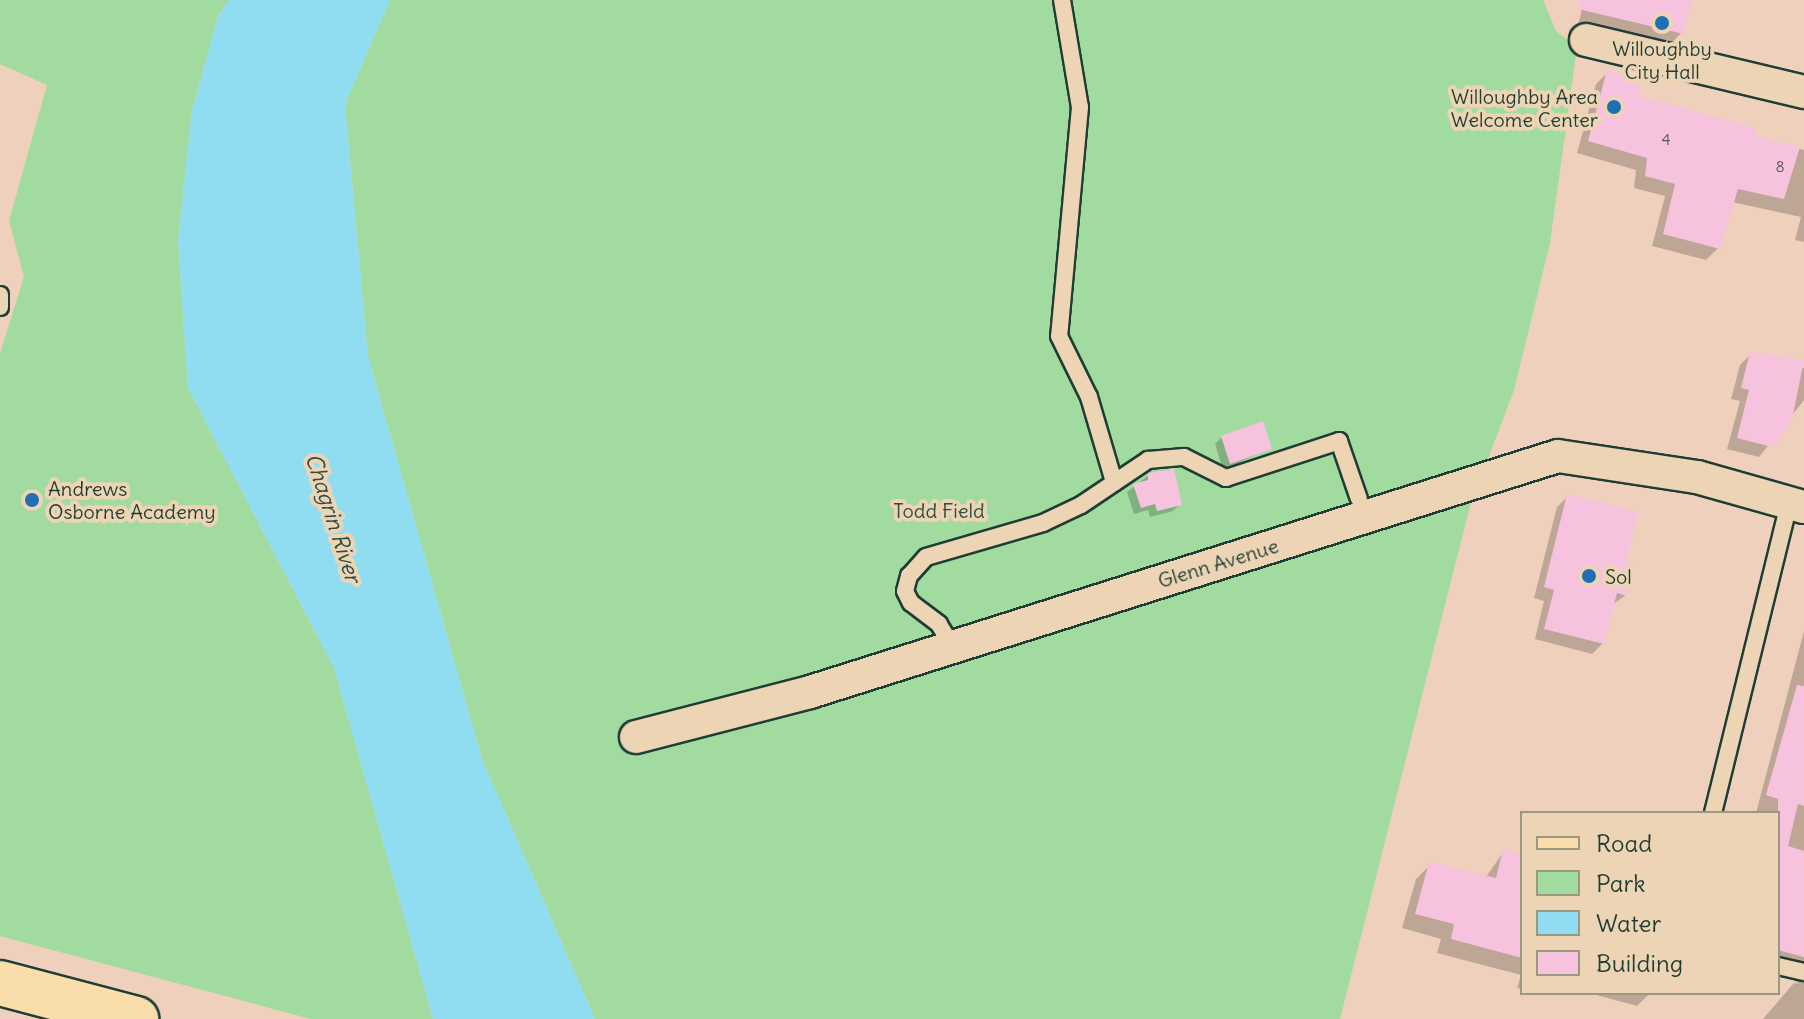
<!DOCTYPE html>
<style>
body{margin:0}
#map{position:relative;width:1804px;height:1019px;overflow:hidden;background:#eed0bc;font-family:Delius,sans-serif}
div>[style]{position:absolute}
.green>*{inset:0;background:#a1dba0}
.water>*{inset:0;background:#90ddf1}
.shadow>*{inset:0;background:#0003}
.building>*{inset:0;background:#f6c2de}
.roads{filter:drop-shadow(2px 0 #1f3d34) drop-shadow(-2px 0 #1f3d34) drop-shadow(0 2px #1f3d34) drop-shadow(0 -2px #1f3d34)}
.lane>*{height:16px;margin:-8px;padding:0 8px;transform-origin:8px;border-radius:8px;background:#ecd4b4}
.street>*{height:32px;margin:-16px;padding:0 16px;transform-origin:16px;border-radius:16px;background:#ecd4b4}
.primary>*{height:44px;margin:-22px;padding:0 22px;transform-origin:22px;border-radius:22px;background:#f9deab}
.dots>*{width:22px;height:22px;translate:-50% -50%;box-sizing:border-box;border:4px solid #ecd4b4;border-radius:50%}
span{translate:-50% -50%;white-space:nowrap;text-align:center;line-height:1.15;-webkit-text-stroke:8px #ecd4b4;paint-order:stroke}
.number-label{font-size:16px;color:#555e5e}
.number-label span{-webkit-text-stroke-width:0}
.poi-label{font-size:20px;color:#1f3d34}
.right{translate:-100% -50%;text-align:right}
.left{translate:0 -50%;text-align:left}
.park-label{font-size:20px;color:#2c4d3f}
.street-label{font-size:20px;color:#1f3d34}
.water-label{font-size:22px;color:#2a4d47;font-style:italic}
.legend{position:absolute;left:1520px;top:811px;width:260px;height:184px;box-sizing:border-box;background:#ecd4b4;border:2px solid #9a9881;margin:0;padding:10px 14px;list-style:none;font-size:24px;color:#1f3d34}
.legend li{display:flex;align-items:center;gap:16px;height:40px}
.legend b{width:40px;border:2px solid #9a9881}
</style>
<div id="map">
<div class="green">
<div style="clip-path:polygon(0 0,229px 0,218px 17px,192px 110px,178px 241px,188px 388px,334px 668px,433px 1019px,311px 1019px,0 936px,0 353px,24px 277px,9px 221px,47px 85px,0 64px)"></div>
<div style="clip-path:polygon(390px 0,1543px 0,1556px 31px,1577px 47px,1550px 243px,1514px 390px,1470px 506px,1340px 1019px,595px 1019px,482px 759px,368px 356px,345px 104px)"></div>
</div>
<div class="water">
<div style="clip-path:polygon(229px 0,390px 0,345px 104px,368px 356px,482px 759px,595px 1019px,433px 1019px,334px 668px,188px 388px,178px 241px,192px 110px,218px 17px)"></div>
</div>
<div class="shadow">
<div style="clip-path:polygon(1584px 0,1690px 0,1682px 32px,1668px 47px,1578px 26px)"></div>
<div style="clip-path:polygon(1608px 72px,1635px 97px,1751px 138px,1804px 150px,1804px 242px,1795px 240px,1801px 217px,1732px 202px,1718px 248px,1706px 260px,1652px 246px,1665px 196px,1634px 188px,1636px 170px,1577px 153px,1596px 84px)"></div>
<div style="clip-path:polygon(1751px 354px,1804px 368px,1804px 400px,1759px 457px,1727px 449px,1740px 401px,1731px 399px,1740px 365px)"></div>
<div style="clip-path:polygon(1222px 437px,1270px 448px,1223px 470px,1215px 444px)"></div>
<div style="clip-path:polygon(1149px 475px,1180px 504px,1173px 511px,1150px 517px,1148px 510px,1134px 514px,1127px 492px)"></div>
<div style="clip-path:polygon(1568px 496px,1623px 564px,1626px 595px,1612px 605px,1603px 643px,1592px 654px,1535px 639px,1544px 601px,1534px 598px,1557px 507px)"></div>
<div style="clip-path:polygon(1804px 631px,1804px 1019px,1763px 1019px,1794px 983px,1799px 984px,1778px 968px,1778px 813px,1756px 813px)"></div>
<div style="clip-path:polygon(1504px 851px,1522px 856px,1522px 989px,1517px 988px,1521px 975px,1437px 953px,1441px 939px,1402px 928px,1416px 879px,1430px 865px,1486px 877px)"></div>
<div style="clip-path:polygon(1589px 993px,1650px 993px,1637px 1006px)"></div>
</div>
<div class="building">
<div style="clip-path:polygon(1579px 0,1692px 0,1684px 34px,1578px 9px)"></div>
<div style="clip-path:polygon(1607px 70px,1642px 79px,1638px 96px,1756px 128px,1754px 136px,1800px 147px,1784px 199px,1738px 189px,1720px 249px,1663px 234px,1675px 184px,1645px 176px,1647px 158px,1588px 141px)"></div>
<div style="clip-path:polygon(1750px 352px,1804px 360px,1792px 420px,1772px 447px,1737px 438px,1749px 390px,1741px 388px)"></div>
<div style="clip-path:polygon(1263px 421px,1272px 449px,1230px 464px,1221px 436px)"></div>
<div style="clip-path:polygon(1174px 469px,1182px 505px,1157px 511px,1155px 504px,1141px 508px,1133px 484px,1148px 480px,1148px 473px)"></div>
<div style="clip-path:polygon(1567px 494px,1638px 512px,1626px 562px,1635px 565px,1627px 596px,1617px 593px,1604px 644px,1544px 629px,1554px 590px,1544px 587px)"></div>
<div style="clip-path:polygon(1797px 685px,1804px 686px,1804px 806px,1798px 804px,1788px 846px,1804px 851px,1804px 957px,1778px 950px,1778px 799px,1766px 795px)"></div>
<div style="clip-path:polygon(1503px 849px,1522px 854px,1522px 958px,1451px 939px,1454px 924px,1415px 914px,1429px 862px,1496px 878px)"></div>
</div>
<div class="roads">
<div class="lane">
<div style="left:1062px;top:0;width:109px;rotate:80.5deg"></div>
<div style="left:1080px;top:107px;width:230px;rotate:95.2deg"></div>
<div style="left:1059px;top:336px;width:68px;rotate:63.8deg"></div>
<div style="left:1089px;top:397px;width:89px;rotate:73.6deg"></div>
<div style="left:0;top:295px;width:12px;rotate:90deg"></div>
<div style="left:952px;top:646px;width:26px;rotate:-121deg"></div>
<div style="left:939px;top:624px;width:35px;rotate:-143deg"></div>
<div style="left:911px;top:603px;width:13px;rotate:-117deg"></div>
<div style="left:905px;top:591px;width:16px;rotate:-75deg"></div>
<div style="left:909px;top:576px;width:25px;rotate:-48deg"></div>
<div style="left:926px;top:557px;width:122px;rotate:-16.2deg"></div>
<div style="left:1043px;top:523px;width:42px;rotate:-25.3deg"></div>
<div style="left:1081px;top:505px;width:81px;rotate:-33.9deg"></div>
<div style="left:1148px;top:460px;width:36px;rotate:-5deg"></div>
<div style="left:1184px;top:457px;width:47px;rotate:26.6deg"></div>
<div style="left:1226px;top:478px;width:119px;rotate:-18.1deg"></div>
<div style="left:1339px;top:441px;width:61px;rotate:71deg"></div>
<div style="left:1713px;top:813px;width:319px;rotate:-76.2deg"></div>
<div style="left:1778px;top:966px;width:27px;rotate:13deg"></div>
</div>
<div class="street">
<div style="left:1586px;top:40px;width:224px;rotate:13.4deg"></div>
<div style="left:636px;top:737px;width:180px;rotate:-14.5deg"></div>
<div style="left:810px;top:692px;width:784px;rotate:-17.51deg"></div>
<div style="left:1558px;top:456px;width:141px;rotate:8.6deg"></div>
<div style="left:1697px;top:477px;width:111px;rotate:15.7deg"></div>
</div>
<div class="primary">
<div style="left:0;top:983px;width:141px;rotate:14.8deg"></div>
</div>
</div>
<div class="dots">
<div style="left:1662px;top:23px;background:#1f6fb2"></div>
<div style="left:1614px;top:107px;background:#1f6fb2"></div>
<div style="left:32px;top:500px;background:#1f6fb2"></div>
<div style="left:1589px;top:576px;background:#1f6fb2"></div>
</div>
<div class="number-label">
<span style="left:1666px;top:139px">4</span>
<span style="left:1780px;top:166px">8</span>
</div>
<div class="poi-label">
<span style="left:1662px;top:60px">Willoughby<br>City Hall</span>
<span class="right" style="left:1598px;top:108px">Willoughby Area<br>Welcome Center</span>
<span class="left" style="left:48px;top:500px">Andrews<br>Osborne Academy</span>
<span class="left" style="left:1605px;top:576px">Sol</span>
</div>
<div class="park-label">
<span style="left:939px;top:510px">Todd Field</span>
</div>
<div class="street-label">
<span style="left:1218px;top:563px;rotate:-17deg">Glenn Avenue</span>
</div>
<div class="water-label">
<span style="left:333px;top:518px;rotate:72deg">Chagrin River</span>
</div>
<ul class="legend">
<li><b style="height:10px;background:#f9deab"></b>Road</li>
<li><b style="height:22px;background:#a1dba0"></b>Park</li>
<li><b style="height:22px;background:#90ddf1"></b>Water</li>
<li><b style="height:22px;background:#f6c2de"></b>Building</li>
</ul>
</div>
